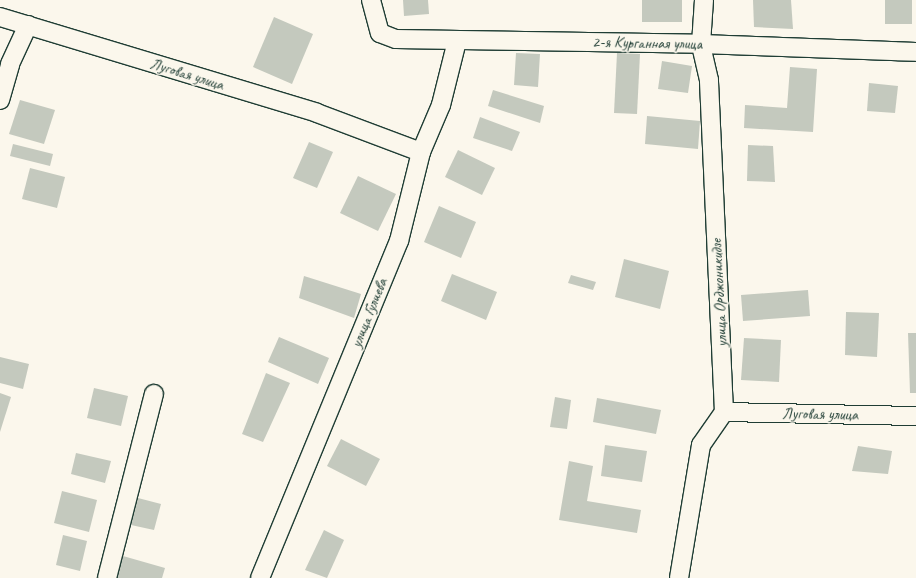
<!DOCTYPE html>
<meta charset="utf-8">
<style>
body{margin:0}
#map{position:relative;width:916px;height:578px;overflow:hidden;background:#fbf7ec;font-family:Caveat,sans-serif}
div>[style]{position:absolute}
.building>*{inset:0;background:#c4c9be}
.roads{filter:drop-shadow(1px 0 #1f3d34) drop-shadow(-1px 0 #1f3d34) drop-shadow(0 1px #1f3d34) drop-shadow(0 -1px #1f3d34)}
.minor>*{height:18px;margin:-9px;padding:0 9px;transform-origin:9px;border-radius:9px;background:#fbf7ec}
span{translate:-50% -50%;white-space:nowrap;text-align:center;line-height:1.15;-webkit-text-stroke:3px #fbf7ec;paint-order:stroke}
.street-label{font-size:16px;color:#1f3d34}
</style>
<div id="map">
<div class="building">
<div style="clip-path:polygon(403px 0,428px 0,429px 14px,404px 16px)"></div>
<div style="clip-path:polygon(642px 0,682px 0,682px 22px,642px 22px)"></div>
<div style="clip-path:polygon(753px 0,791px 0,793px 29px,754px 27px)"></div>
<div style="clip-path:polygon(885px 0,912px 0,912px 24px,885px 24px)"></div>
<div style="clip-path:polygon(274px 17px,313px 34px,292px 84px,253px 67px)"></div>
<div style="clip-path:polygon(516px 53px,540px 54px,538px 87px,514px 85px)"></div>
<div style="clip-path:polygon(617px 53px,640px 54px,637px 114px,614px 113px)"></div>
<div style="clip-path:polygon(662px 61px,692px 66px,688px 93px,658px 89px)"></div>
<div style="clip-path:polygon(790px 67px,817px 69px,813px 132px,744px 128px,745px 105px,787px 108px)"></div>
<div style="clip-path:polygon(869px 83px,898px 86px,895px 113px,867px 111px)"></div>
<div style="clip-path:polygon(493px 90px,544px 106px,540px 123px,488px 106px)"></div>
<div style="clip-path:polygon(20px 100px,55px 110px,44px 144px,9px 134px)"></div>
<div style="clip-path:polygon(647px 116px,700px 121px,698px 149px,645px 144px)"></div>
<div style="clip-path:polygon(480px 117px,520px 132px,512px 151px,473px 138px)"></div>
<div style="clip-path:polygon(309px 142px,333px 152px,317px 188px,293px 178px)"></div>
<div style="clip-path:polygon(13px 144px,53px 154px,50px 166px,10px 156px)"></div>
<div style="clip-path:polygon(748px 145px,773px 146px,775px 182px,747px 181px)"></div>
<div style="clip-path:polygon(458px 150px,495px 168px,482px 195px,445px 177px)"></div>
<div style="clip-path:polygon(30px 168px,65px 177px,57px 208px,22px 199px)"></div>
<div style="clip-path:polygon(358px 176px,396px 194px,378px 231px,340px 213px)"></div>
<div style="clip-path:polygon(439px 206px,476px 222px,461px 258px,424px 242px)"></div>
<div style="clip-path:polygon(624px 259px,669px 271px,660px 309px,615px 297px)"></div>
<div style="clip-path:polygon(452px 274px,497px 292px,486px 320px,441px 301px)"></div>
<div style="clip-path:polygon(571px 275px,596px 282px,593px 290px,568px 283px)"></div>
<div style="clip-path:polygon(304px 276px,361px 294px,354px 318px,299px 298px)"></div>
<div style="clip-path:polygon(808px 290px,810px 316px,743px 321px,741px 295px)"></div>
<div style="clip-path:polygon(846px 312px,879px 313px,877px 357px,845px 355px)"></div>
<div style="clip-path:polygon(908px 333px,916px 333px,916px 393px,910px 393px)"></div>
<div style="clip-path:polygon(279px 337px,329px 358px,318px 384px,268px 362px)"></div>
<div style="clip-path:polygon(744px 338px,781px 340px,779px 382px,741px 380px)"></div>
<div style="clip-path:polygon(0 357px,29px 364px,23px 389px,0 383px)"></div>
<div style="clip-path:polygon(266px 373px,290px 383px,263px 442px,242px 434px)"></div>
<div style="clip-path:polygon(94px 388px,128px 396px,121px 426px,87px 418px)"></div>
<div style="clip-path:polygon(0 393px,11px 397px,0 432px)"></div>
<div style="clip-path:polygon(555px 397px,571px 400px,567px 429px,550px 427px)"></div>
<div style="clip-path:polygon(597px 398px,661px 410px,656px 434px,593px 422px)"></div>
<div style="clip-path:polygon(341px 439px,380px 459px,366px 486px,327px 466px)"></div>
<div style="clip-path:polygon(605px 445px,647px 451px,642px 482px,601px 476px)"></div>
<div style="clip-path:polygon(858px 446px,892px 451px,888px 474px,852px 471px)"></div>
<div style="clip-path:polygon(76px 453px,111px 461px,105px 483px,71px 474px)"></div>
<div style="clip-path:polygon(569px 461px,593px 466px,587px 501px,641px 510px,637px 533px,559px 520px)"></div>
<div style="clip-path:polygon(62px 491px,97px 500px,89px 532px,54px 523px)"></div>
<div style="clip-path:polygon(138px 498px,161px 504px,154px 530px,131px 525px)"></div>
<div style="clip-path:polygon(324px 530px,344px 540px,327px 578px,305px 570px)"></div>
<div style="clip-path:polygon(63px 535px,87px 541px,80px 571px,56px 565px)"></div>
<div style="clip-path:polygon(123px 556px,165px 568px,162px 578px,116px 578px)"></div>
</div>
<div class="roads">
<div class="minor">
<div style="left:371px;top:0;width:34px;rotate:75deg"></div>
<div style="left:380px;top:33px;width:17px;rotate:21deg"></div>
<div style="left:396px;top:39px;width:305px;rotate:0.9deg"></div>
<div style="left:701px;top:44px;width:215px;rotate:2.1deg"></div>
<div style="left:0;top:17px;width:331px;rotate:16.8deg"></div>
<div style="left:317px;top:113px;width:111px;rotate:20.6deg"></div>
<div style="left:0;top:100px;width:37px;rotate:-74deg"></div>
<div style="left:10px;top:64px;width:43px;rotate:-65.2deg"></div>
<div style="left:724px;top:412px;width:192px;rotate:1.2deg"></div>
<div style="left:107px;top:578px;width:190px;rotate:-75.7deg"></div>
<div style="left:260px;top:578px;width:365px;rotate:-67.6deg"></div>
<div style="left:399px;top:241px;width:92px;rotate:-76.1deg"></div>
<div style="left:421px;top:152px;width:51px;rotate:-66.9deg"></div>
<div style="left:441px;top:105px;width:66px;rotate:-76deg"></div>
<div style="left:679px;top:578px;width:135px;rotate:-80.6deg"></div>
<div style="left:701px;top:445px;width:40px;rotate:-55.1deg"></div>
<div style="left:724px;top:412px;width:332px;rotate:-92.6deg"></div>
<div style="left:709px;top:80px;width:37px;rotate:-103deg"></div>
<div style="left:701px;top:44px;width:44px;rotate:-86.1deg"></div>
</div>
</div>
<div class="street-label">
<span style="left:647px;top:43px;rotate:1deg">2-я Курганная улица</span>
<span style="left:187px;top:74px;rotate:17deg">Луговая улица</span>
<span style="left:719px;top:293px;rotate:-93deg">улица Орджоникидзе</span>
<span style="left:369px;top:313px;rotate:-68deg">улица Гулиева</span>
<span style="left:820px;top:414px;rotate:1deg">Луговая улица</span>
</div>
</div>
